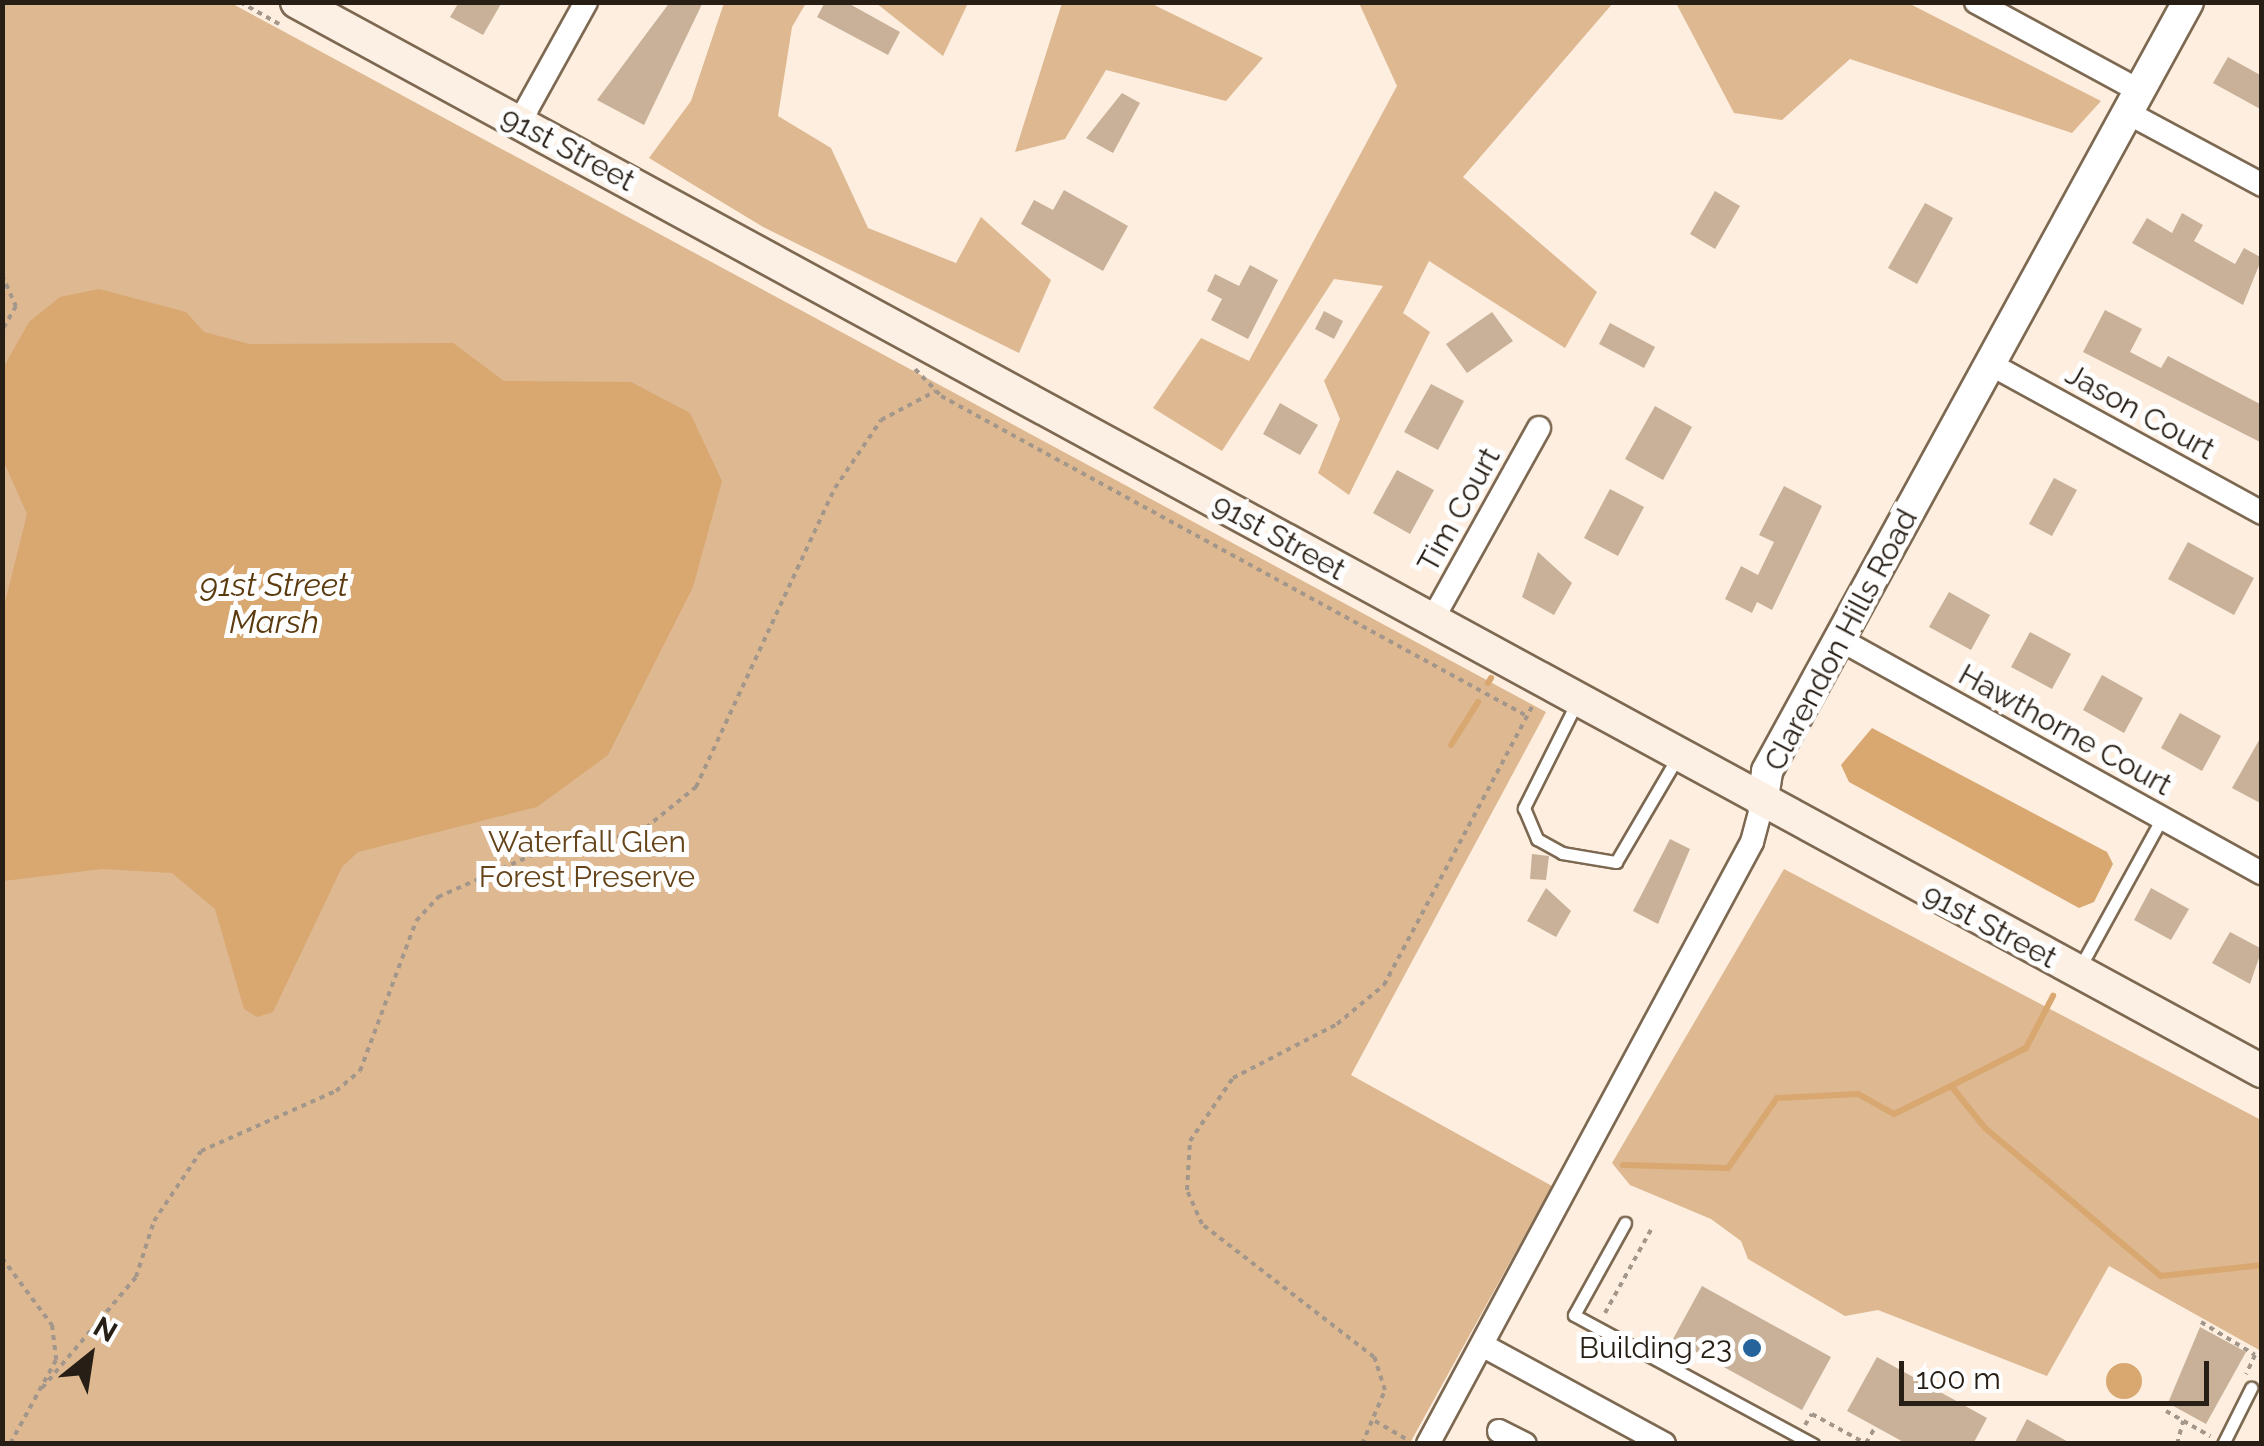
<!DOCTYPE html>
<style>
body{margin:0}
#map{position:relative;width:2264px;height:1446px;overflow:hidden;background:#fdeedf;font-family:Raleway,sans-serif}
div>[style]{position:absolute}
.green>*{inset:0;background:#ddb891}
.water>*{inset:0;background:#d9a770}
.round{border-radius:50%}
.stream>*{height:6px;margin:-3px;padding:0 3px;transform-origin:3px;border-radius:3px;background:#d9a770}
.building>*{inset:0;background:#c8b198}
.path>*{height:4px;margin-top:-2px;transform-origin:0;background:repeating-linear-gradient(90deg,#a3968a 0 5px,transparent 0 10px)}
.roads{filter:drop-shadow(2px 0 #7d6851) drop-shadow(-2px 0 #7d6851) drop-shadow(0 2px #7d6851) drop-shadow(0 -2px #7d6851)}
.service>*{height:11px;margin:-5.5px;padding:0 5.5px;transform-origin:5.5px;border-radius:5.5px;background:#fff}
.minor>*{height:22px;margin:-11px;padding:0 11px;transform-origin:11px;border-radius:11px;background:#fff}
.tertiary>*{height:30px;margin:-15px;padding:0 15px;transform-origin:15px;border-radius:15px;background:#fff}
.secondary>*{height:32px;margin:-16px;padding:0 16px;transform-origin:16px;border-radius:16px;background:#fcf0e4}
.dots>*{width:28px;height:28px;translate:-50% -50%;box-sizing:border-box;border:5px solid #fefefe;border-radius:50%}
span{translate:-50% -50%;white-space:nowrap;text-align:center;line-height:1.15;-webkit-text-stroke:10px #fefefe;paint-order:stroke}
.street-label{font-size:30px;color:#271e15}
.park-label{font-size:30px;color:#66441a}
.poi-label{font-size:30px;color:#271e15}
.right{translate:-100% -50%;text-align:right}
.water-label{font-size:32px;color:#5b3a0e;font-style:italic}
.frame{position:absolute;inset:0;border:5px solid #271e15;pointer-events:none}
.north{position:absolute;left:40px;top:1306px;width:100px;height:100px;-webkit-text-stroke:8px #fefefe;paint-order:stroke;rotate:30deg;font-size:28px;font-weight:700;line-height:40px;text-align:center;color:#271e15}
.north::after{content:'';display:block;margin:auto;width:35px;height:45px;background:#271e15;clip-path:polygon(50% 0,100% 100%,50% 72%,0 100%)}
.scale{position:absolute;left:1899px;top:1361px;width:310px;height:45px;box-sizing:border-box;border:5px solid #271e15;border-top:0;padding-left:12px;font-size:30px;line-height:35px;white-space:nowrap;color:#271e15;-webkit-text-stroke:8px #fefefe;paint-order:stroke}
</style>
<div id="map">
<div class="green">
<div style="clip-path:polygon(3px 3px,231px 3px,1546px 712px,1351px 1075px,1552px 1186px,1410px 1443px,3px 1443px)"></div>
<div style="clip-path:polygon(724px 3px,806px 3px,792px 27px,778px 116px,831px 148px,868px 228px,956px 263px,981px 217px,1051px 280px,1019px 353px,765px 228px,649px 158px,691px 101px)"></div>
<div style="clip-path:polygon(876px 3px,968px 3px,943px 56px)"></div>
<div style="clip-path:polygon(1062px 3px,1150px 3px,1263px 58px,1226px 101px,1106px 70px,1065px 139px,1015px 152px)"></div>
<div style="clip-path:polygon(1359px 3px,1613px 3px,1463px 177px,1597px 292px,1565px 348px,1429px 261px,1403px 313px,1430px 332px,1349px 495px,1318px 473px,1340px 419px,1324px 381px,1383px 286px,1334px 279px,1222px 451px,1153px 408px,1201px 338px,1249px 361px,1397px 86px)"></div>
<div style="clip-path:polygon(1676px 3px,1908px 3px,2101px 101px,2072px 133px,1850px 59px,1782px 120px,1734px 113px)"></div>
<div style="clip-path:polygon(1784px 869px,2261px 1120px,2261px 1351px,2109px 1266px,2047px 1376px,1878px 1310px,1845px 1316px,1748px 1259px,1741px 1241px,1711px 1219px,1630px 1185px,1612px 1163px)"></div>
</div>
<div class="water">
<div style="clip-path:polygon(99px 289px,186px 312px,204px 332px,249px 344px,453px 343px,504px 381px,631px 382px,690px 413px,722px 481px,693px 587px,608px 755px,537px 807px,358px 852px,342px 867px,273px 1012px,257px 1017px,244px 1009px,215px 909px,172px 873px,102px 869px,3px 881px,3px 610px,27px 514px,3px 460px,3px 368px,29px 322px,60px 297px)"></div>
<div style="clip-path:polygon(1872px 728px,2107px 852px,2113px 864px,2094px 902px,2079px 908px,1849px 782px,1841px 765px)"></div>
<div class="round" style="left:2106px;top:1363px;width:36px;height:36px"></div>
</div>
<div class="stream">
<div style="left:1488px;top:683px;width:6px;rotate:-59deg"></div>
<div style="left:1451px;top:745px;width:51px;rotate:-57.9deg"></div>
<div style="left:1951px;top:1086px;width:84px;rotate:-26.9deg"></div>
<div style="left:2026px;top:1048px;width:59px;rotate:-62.6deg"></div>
<div style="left:1623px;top:1165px;width:105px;rotate:1.6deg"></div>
<div style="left:1728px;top:1168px;width:85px;rotate:-55deg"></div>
<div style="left:1777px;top:1098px;width:81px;rotate:-2.8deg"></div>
<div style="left:1858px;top:1094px;width:41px;rotate:29.1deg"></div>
<div style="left:1894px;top:1114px;width:64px;rotate:-26.2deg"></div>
<div style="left:1951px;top:1086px;width:54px;rotate:51deg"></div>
<div style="left:1985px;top:1128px;width:230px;rotate:40.1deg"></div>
<div style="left:2161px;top:1276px;width:102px;rotate:-6.2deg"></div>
</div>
<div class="building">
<div style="clip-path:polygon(459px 2px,502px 2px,483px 35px,450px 17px)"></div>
<div style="clip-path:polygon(670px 2px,703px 2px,644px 125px,597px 100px)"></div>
<div style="clip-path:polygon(825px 2px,846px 2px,900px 32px,888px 55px,817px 17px)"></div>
<div style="clip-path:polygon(2228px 57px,2262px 76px,2262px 110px,2213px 83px)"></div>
<div style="clip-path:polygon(1122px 93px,1140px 103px,1113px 153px,1086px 138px)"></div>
<div style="clip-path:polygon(1064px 190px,1128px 226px,1103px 271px,1021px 224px,1034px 200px,1053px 210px)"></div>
<div style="clip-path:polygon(1715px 191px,1740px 206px,1715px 249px,1690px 234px)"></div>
<div style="clip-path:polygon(1925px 203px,1953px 218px,1917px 284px,1888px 268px)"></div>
<div style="clip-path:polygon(2182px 213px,2203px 225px,2194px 241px,2235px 264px,2244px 248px,2262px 258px,2243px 305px,2132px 243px,2147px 218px,2172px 233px)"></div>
<div style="clip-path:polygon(1250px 265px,1278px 280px,1248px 339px,1211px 320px,1222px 299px,1207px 291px,1215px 274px,1239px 286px)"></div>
<div style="clip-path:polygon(2105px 310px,2142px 329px,2130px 352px,2161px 368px,2168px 356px,2262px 405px,2262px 443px,2083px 352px)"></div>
<div style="clip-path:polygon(1324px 311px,1343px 321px,1334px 339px,1315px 329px)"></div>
<div style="clip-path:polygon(1492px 312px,1513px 341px,1467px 373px,1446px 344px)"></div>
<div style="clip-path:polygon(1610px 323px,1655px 347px,1644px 368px,1599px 344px)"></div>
<div style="clip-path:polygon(1431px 384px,1464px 401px,1438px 450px,1404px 432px)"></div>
<div style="clip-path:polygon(1280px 403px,1318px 425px,1300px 455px,1263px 434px)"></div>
<div style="clip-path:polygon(1655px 406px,1692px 427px,1663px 480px,1625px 459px)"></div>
<div style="clip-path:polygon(1397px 470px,1434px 490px,1410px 534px,1373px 513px)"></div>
<div style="clip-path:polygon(2054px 478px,2077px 490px,2052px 536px,2029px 524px)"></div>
<div style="clip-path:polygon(1784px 486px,1822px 506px,1772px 610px,1757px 602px,1752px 613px,1725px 599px,1741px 566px,1758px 575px,1774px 542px,1759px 535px)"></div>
<div style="clip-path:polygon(1610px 489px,1644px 507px,1618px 556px,1584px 538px)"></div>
<div style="clip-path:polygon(2188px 542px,2254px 578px,2234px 615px,2168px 579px)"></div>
<div style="clip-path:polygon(1538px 552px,1572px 583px,1554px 615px,1522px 597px)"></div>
<div style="clip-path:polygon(1949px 592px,1990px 615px,1971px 650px,1929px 627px)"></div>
<div style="clip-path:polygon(2030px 632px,2071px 654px,2052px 689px,2011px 667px)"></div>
<div style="clip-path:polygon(2102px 675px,2143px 698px,2124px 733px,2083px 710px)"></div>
<div style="clip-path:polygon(2180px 713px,2221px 736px,2202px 771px,2161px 748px)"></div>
<div style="clip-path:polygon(2262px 735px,2262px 804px,2232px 788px)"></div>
<div style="clip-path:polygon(1670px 839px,1690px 849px,1658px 924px,1633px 911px)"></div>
<div style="clip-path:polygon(1532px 854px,1549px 856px,1546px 880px,1530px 879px)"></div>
<div style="clip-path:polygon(1546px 888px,1571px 911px,1556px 937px,1527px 921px)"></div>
<div style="clip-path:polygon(2151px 888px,2189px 909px,2171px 940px,2134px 920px)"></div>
<div style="clip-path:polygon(2230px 932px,2262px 949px,2250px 984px,2212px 963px)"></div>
<div style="clip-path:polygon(1702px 1286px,1831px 1357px,1802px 1410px,1673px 1339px)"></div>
<div style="clip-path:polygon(2200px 1327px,2246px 1352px,2206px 1424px,2168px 1403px)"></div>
<div style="clip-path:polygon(1877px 1357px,1987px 1418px,1973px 1444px,1907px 1444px,1847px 1411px)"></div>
<div style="clip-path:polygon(2027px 1419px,2072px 1444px,2014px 1444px)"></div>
</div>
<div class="path">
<div style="left:240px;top:2px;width:45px;rotate:29.4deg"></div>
<div style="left:2px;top:275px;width:34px;rotate:66deg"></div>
<div style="left:16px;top:306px;width:28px;rotate:120deg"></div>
<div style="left:915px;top:369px;width:37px;rotate:46deg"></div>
<div style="left:941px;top:396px;width:668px;rotate:28.64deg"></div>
<div style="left:2px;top:1258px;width:84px;rotate:53.3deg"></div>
<div style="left:52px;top:1325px;width:35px;rotate:83deg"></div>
<div style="left:56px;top:1360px;width:96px;rotate:118.7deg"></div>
<div style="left:1605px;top:1313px;width:99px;rotate:-61.1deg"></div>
<div style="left:2201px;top:1322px;width:63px;rotate:31.4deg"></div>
<div style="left:2255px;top:1355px;width:21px;rotate:115deg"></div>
<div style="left:42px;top:1388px;width:145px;rotate:-49.7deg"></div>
<div style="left:136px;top:1277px;width:59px;rotate:-72.2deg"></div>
<div style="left:154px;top:1221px;width:84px;rotate:-56.1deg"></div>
<div style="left:201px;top:1151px;width:148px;rotate:-24deg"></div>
<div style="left:336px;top:1091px;width:31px;rotate:-40deg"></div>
<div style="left:360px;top:1071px;width:160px;rotate:-69.5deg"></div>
<div style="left:416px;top:921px;width:33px;rotate:-47deg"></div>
<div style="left:438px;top:897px;width:120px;rotate:-24deg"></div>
<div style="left:548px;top:848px;width:91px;rotate:-8.8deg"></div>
<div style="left:638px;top:834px;width:75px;rotate:-39deg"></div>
<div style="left:696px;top:787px;width:330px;rotate:-65.1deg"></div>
<div style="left:835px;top:488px;width:82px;rotate:-55.9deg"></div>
<div style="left:881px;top:420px;width:62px;rotate:-27.8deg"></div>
<div style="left:2166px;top:1411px;width:51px;rotate:29.6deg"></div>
<div style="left:1375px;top:1421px;width:36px;rotate:30deg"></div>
<div style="left:1805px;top:1425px;width:13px;rotate:-58deg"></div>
<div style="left:1812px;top:1414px;width:63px;rotate:28.6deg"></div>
<div style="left:1866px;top:1443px;width:20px;rotate:-60deg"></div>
<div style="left:1362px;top:1444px;width:59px;rotate:-66.9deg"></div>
<div style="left:1385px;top:1390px;width:35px;rotate:-108deg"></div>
<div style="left:1374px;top:1357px;width:217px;rotate:-142.3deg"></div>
<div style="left:1202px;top:1224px;width:37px;rotate:-114deg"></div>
<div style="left:1187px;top:1190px;width:49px;rotate:-86.5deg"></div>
<div style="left:1190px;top:1141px;width:76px;rotate:-55.7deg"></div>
<div style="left:1233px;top:1078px;width:117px;rotate:-27.4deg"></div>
<div style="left:1337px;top:1024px;width:61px;rotate:-39.7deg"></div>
<div style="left:1384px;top:985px;width:317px;rotate:-62deg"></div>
<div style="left:2177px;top:1444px;width:24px;rotate:-75deg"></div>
</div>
<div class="roads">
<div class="service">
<div style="left:1577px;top:702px;width:119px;rotate:116.6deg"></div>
<div style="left:1524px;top:808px;width:34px;rotate:67deg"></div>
<div style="left:1537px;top:839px;width:29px;rotate:29deg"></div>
<div style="left:1562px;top:853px;width:55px;rotate:9.5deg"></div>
<div style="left:1616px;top:862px;width:121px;rotate:-59.6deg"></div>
<div style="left:2079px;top:969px;width:172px;rotate:-61.2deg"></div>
<div style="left:1625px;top:1223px;width:105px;rotate:119deg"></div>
<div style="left:1574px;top:1315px;width:272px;rotate:28.4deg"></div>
<div style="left:2223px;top:1444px;width:63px;rotate:-63.4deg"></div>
</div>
<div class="minor">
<div style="left:1976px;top:2px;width:187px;rotate:28.5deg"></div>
<div style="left:2128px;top:113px;width:152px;rotate:28.2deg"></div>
<div style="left:519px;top:123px;width:138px;rotate:-61deg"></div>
<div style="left:1990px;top:364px;width:310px;rotate:28.7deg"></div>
<div style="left:1431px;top:622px;width:222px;rotate:-60.9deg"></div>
<div style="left:1839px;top:639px;width:483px;rotate:29deg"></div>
<div style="left:1482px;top:1345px;width:207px;rotate:28.5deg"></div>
<div style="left:1499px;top:1431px;width:29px;rotate:27deg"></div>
<div style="left:1428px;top:1444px;width:684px;rotate:-61.71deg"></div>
<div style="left:1752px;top:842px;width:39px;rotate:-75deg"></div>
</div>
<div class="tertiary">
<div style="left:1762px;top:804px;width:33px;rotate:-81deg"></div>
<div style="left:1767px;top:771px;width:877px;rotate:-61.3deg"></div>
</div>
<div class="secondary">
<div style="left:297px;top:2px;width:2237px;rotate:28.55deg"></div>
</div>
</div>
<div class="dots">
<div style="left:1752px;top:1348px;background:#25639a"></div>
</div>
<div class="street-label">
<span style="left:568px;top:149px;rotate:28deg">91st Street</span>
<span style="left:2140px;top:412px;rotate:29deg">Jason Court</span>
<span style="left:1459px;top:510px;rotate:-61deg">Tim Court</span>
<span style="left:1279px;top:537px;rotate:29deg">91st Street</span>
<span style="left:1841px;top:640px;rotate:-62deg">Clarendon Hills Road</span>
<span style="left:2065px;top:730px;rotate:29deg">Hawthorne Court</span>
<span style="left:1990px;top:926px;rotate:28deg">91st Street</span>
</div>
<div class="park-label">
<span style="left:587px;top:859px">Waterfall Glen<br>Forest Preserve</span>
</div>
<div class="poi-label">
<span class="right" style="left:1732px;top:1348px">Building 23</span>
</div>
<div class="water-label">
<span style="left:274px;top:604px">91st Street<br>Marsh</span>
</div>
<div class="frame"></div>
<div class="north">N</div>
<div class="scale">100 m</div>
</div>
